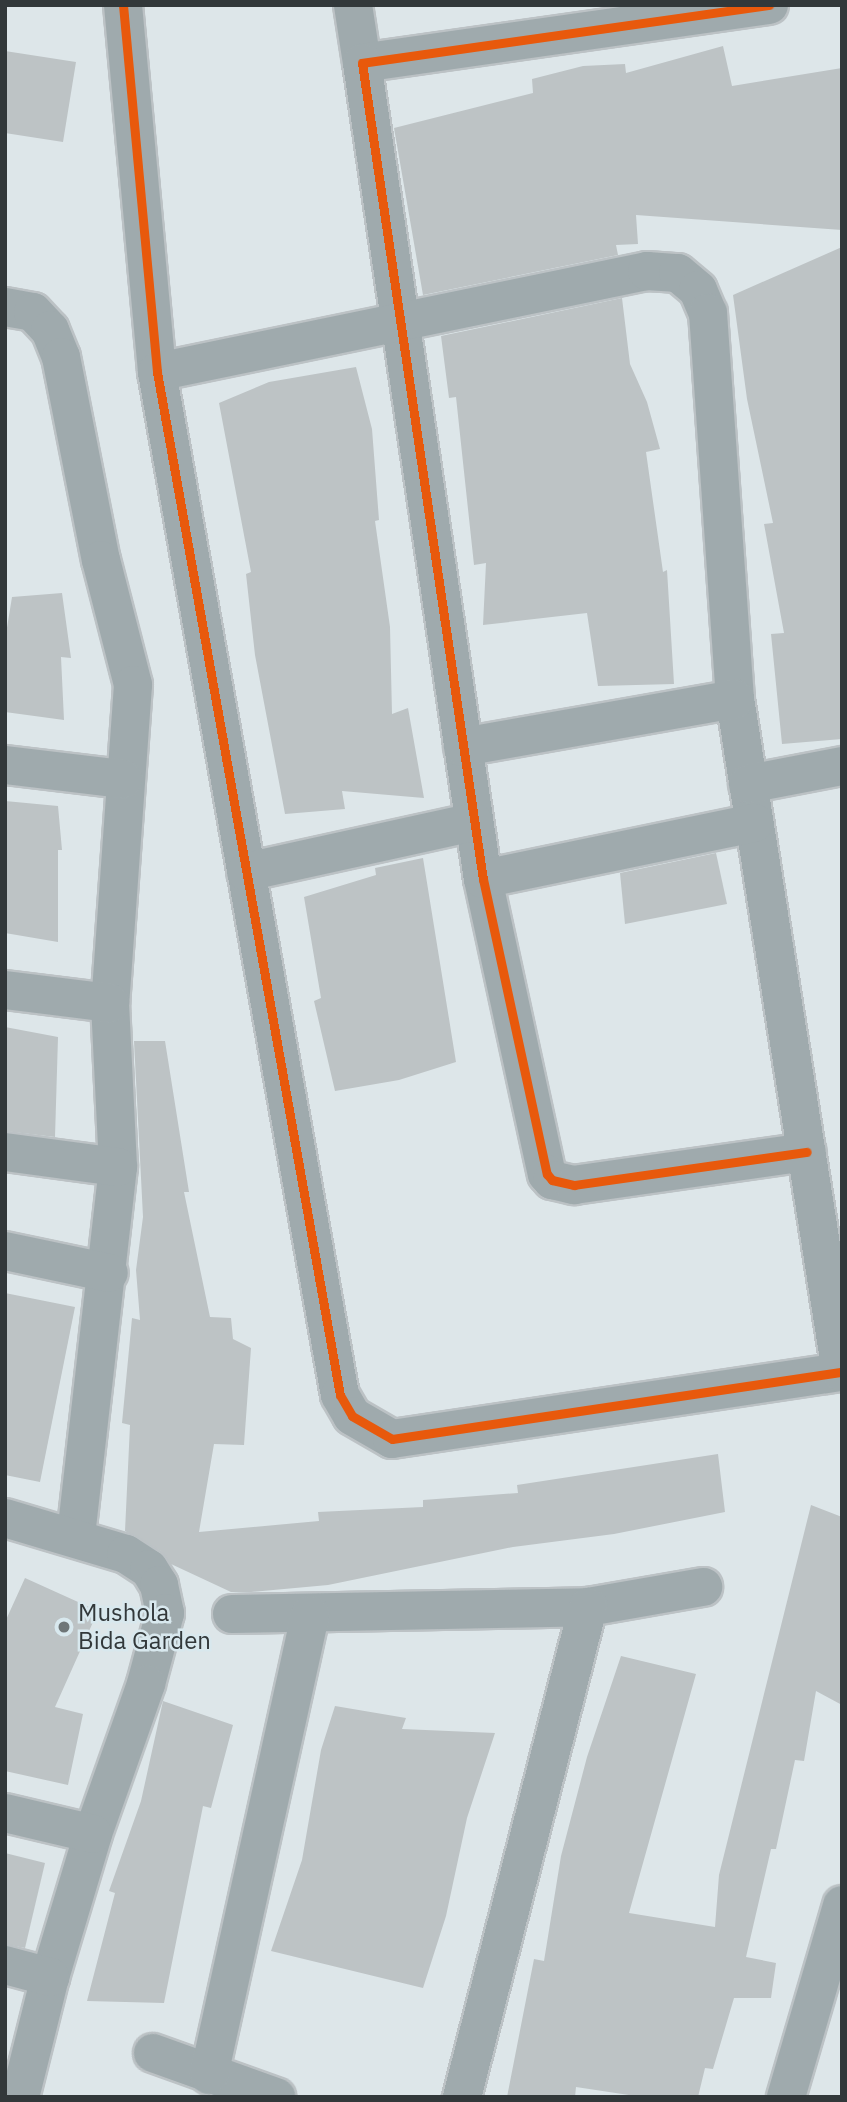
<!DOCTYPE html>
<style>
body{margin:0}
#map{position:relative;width:847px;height:2102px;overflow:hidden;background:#dde6e9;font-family:"IBM Plex Sans",sans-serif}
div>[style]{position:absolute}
.building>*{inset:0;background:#bdc3c5}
.roads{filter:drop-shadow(2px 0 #bcc2c5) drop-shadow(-2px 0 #bcc2c5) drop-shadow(0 2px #bcc2c5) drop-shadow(0 -2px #bcc2c5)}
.minor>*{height:38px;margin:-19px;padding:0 19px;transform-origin:19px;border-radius:19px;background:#9faaad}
.cycleway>*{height:9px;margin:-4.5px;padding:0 4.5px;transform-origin:4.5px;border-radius:4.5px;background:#e8590c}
.dots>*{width:19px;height:19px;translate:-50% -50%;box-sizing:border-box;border:4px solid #d8e8ee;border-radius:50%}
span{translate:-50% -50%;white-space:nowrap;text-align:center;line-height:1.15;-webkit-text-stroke:5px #d8e8ee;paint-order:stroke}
.poi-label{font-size:24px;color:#32383a}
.left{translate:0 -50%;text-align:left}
.frame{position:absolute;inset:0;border:7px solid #32383a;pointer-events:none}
</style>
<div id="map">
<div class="building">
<div style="clip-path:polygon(723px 46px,732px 86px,842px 68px,842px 230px,636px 215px,638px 244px,616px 245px,618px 255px,423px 295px,394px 128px,533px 93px,532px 79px,583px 66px,625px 64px,626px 73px)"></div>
<div style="clip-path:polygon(5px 51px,76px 62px,63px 142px,5px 133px)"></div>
<div style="clip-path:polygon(842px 247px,842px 739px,782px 744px,771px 634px,784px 633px,764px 524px,773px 523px,747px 399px,733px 295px)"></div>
<div style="clip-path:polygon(622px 298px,630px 364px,647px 402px,660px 449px,646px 452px,663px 572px,667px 570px,674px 684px,598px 686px,587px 613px,483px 625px,486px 563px,474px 565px,456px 397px,449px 398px,441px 336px)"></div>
<div style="clip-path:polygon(356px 367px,372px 429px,379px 520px,375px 521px,390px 627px,392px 714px,408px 708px,424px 798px,342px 791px,345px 809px,285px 814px,255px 655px,246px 574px,251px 572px,219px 403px,269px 382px)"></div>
<div style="clip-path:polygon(62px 593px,71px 658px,61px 657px,64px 720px,5px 712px,5px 640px,12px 597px)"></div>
<div style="clip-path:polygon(5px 801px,58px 806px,62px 850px,58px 850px,58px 942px,5px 933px)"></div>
<div style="clip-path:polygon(716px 853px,727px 904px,625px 924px,620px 873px)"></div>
<div style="clip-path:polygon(423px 858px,456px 1062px,399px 1080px,335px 1091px,314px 1001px,321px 998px,304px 897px,376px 875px,375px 868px)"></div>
<div style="clip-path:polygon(5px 1027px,58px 1037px,55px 1137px,5px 1131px)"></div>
<div style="clip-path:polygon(134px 1041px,165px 1041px,189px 1192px,184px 1192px,210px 1317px,231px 1318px,233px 1339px,251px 1348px,244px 1445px,214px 1444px,199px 1532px,319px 1521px,318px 1512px,423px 1507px,423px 1500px,518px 1493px,517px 1485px,718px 1454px,725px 1512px,614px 1534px,513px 1547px,328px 1585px,251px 1592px,231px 1592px,171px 1564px,161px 1551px,125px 1531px,130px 1425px,122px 1423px,132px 1318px,140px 1320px,136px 1270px,143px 1217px)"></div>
<div style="clip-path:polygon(5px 1293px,75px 1307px,40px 1482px,5px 1475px)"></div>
<div style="clip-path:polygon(811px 1505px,842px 1517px,842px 1705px,816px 1691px,804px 1761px,795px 1760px,776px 1849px,771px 1849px,746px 1957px,776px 1963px,771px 1998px,734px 1998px,713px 2069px,705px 2068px,698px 2097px,642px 2097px,576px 2087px,575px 2097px,507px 2097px,534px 1959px,544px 1961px,561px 1856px,587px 1757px,621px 1656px,696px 1674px,629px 1913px,715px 1927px,719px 1875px)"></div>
<div style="clip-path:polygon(25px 1578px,98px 1611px,55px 1707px,83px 1714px,68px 1785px,5px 1771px,5px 1622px)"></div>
<div style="clip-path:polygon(163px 1701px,233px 1725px,211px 1808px,203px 1806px,164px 2003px,87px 2001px,115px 1893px,109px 1891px,141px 1801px)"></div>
<div style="clip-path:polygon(335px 1706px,406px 1718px,402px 1729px,495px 1733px,467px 1818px,446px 1916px,423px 1988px,271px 1951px,302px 1860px,321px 1750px)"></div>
<div style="clip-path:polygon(5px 1853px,45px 1863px,25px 1948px,5px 1944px)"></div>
</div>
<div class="roads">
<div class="minor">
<div style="left:123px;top:5px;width:369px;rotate:84.7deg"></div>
<div style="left:157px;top:372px;width:1039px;rotate:79.86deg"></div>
<div style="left:340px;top:1395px;width:24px;rotate:60deg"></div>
<div style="left:352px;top:1416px;width:46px;rotate:29.9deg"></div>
<div style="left:392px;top:1439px;width:455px;rotate:-8.5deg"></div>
<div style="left:353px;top:5px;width:59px;rotate:81.2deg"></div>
<div style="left:769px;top:5px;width:411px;rotate:171.9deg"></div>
<div style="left:362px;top:63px;width:825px;rotate:81.57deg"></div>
<div style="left:483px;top:879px;width:302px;rotate:77.8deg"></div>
<div style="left:547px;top:1174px;width:8px;rotate:50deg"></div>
<div style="left:552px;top:1180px;width:23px;rotate:13deg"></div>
<div style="left:574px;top:1185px;width:235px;rotate:-8.1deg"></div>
<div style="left:5px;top:307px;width:28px;rotate:10deg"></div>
<div style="left:33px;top:312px;width:25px;rotate:47deg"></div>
<div style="left:50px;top:330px;width:29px;rotate:68deg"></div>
<div style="left:61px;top:357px;width:207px;rotate:78.9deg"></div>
<div style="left:101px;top:560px;width:129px;rotate:75.6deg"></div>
<div style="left:133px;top:685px;width:319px;rotate:94.1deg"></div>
<div style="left:110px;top:1003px;width:164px;rotate:87.2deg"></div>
<div style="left:118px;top:1167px;width:372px;rotate:96.5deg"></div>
<div style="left:157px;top:372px;width:500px;rotate:-11.65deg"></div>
<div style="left:647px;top:271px;width:31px;rotate:4deg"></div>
<div style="left:678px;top:273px;width:26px;rotate:40deg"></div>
<div style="left:698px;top:290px;width:25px;rotate:67deg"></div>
<div style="left:708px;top:313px;width:387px;rotate:86deg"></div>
<div style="left:735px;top:699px;width:681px;rotate:81.05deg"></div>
<div style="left:463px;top:747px;width:276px;rotate:-10deg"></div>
<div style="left:5px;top:765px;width:119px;rotate:6.8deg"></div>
<div style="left:748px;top:784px;width:96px;rotate:-10.8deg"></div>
<div style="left:246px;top:872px;width:233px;rotate:-12.4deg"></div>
<div style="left:483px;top:879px;width:277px;rotate:-11.7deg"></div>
<div style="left:5px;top:990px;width:106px;rotate:7.1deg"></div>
<div style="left:5px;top:1152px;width:114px;rotate:7.6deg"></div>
<div style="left:5px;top:1251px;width:106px;rotate:11.9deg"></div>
<div style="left:5px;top:1518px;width:126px;rotate:16.6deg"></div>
<div style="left:126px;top:1554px;width:27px;rotate:33deg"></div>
<div style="left:149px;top:1569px;width:19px;rotate:58deg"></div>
<div style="left:159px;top:1585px;width:29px;rotate:78deg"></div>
<div style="left:165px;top:1613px;width:73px;rotate:105deg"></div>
<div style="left:146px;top:1684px;width:159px;rotate:109.5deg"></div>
<div style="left:93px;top:1834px;width:149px;rotate:106.7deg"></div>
<div style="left:50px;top:1977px;width:124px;rotate:104deg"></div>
<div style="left:232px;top:1614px;width:356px;rotate:-1.1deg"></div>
<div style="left:588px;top:1607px;width:117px;rotate:-9.9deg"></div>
<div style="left:5px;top:1813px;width:90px;rotate:13.4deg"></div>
<div style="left:5px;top:1965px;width:47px;rotate:14.9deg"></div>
<div style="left:153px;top:2053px;width:131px;rotate:19.7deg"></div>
<div style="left:209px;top:2075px;width:471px;rotate:-77.6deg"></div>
<div style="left:462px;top:2097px;width:506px;rotate:-75.58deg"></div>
<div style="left:786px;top:2097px;width:200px;rotate:-73.7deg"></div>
</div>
</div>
<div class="cycleway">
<div style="left:123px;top:5px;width:369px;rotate:84.7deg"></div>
<div style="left:157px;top:372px;width:1039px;rotate:79.86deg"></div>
<div style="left:340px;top:1395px;width:24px;rotate:60deg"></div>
<div style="left:352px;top:1416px;width:46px;rotate:29.9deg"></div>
<div style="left:392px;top:1439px;width:455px;rotate:-8.5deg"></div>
<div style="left:769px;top:5px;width:411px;rotate:171.9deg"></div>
<div style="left:362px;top:63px;width:825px;rotate:81.57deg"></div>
<div style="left:483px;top:879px;width:302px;rotate:77.8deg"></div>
<div style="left:547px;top:1174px;width:8px;rotate:50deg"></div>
<div style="left:552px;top:1180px;width:23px;rotate:13deg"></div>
<div style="left:574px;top:1185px;width:235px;rotate:-8.1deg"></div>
</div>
<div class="dots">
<div style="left:64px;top:1627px;background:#6e7577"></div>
</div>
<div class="poi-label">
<span class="left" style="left:78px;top:1627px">Mushola<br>Bida Garden</span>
</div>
<div class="frame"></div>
</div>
